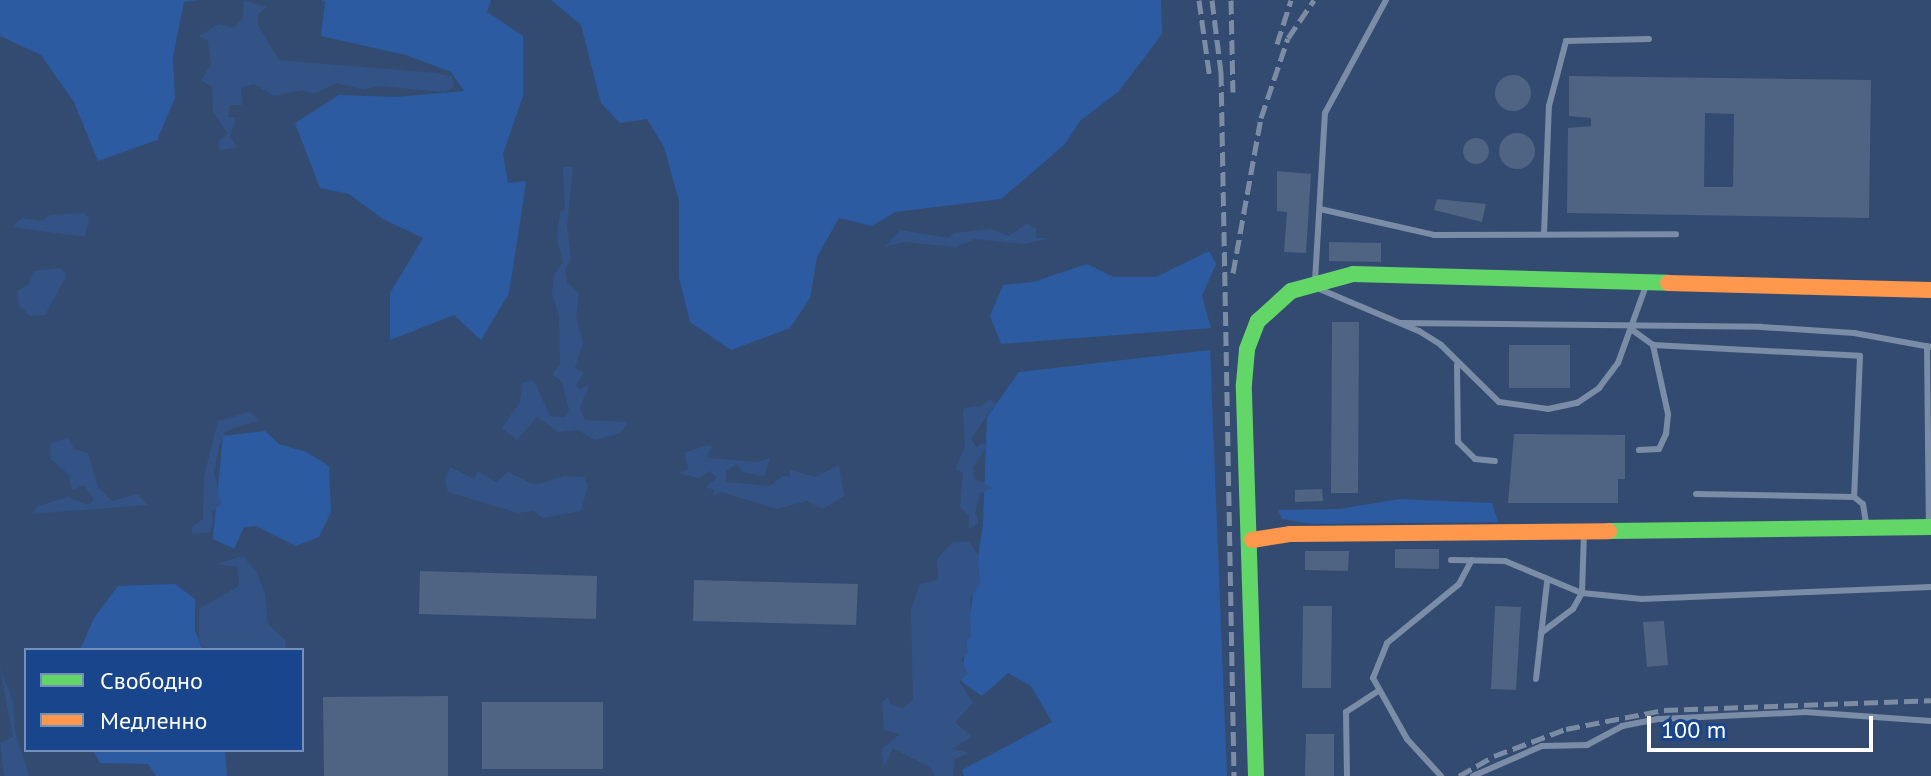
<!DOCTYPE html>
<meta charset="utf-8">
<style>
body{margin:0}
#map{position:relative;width:1931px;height:776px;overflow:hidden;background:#334b71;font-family:"PT Sans",sans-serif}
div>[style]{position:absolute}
.green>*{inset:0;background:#2c5ba2}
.water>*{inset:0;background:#335386}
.building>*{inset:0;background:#4f6382}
.round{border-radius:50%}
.lane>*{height:6px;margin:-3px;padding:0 3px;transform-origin:3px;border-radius:3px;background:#7a8ca6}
.fast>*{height:16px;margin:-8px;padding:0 8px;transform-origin:8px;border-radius:8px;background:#63d668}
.slow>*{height:16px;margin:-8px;padding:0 8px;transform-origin:8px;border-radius:8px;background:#ff974d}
.rail>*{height:5px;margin-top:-2.5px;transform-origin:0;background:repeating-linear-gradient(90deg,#7b8ca4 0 14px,transparent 0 20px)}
span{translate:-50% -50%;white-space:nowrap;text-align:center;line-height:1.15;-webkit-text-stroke:8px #18458c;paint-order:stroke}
.legend{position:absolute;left:24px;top:648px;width:280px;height:104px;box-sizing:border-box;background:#18458c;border:2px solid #748fba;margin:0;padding:10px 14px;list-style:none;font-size:24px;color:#fff}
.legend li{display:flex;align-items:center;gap:16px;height:40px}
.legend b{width:40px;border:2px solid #748fba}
.scale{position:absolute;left:1647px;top:716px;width:226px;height:36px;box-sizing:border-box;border:4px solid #fff;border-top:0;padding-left:10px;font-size:24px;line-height:28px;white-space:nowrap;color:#fff;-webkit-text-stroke:6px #18458c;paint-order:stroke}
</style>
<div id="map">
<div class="green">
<div style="clip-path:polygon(0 0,198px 0,184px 2px,173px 56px,175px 98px,157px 140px,98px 161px,74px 102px,41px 55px,0 36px)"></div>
<div style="clip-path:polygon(321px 0,491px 0,487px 12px,523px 36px,523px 96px,503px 154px,508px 183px,526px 181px,521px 216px,509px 293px,481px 340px,454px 315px,390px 340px,390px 293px,423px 238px,383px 219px,349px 194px,320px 188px,295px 123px,339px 95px,396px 97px,464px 91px,451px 72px,406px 55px,321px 36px,325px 2px)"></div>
<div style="clip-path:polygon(551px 0,1161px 0,1162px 34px,1119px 91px,1080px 121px,1064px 145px,1001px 199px,895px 212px,872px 226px,839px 218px,817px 257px,810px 298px,790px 328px,731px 350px,690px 322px,679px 278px,679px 201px,664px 147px,647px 119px,620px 123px,601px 103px,581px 25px)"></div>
<div style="clip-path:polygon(1209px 251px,1216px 264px,1202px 296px,1211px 328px,1001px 344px,990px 316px,1003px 285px,1033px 282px,1087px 264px,1113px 277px,1156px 277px)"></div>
<div style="clip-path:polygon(1210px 350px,1227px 776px,964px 776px,962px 770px,1052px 722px,1031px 686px,1008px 673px,982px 696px,961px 681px,983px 523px,987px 417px,1019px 372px)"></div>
<div style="clip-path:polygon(265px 431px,279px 444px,306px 452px,329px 466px,331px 512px,319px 537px,296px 546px,256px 526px,244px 527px,234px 549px,213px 539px,223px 436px)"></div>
<div style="clip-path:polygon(1400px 499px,1492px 503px,1498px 522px,1312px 524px,1282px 519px,1278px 510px,1339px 509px)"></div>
<div style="clip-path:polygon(175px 584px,195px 599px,195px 631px,203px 650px,80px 650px,94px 618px,118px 586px)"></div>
<div style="clip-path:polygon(93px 750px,225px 750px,227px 776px,156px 776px,148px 764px,100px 763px)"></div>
</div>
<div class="water">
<div style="clip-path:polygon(244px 0,267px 7px,258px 14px,258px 25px,279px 60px,436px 73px,452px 76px,454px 87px,445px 92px,378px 86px,364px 90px,337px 83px,313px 94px,302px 90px,274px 96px,254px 84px,241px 88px,242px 105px,230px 105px,228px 117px,236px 117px,230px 136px,237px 147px,220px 150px,219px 141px,228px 134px,213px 111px,212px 87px,201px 80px,211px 64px,208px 41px,199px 36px,219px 24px,234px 28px,243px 17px)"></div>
<div style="clip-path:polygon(563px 167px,573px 167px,567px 226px,571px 258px,565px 271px,567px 282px,579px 294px,576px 317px,583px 342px,575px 368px,584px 372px,576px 385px,579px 389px,589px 385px,580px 408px,585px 420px,628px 422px,620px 433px,595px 440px,578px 430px,559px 432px,537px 417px,517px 440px,502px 428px,520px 402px,522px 383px,532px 380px,536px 385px,550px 416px,565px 417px,569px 410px,562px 382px,552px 374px,560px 365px,559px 316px,552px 293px,554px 274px,563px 263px,557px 238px,560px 213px,565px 209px)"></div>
<div style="clip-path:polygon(84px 213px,89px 218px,85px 237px,12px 227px,22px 218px,42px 221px,50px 215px)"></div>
<div style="clip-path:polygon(1027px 224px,1036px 229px,1036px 238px,1052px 238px,1023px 244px,975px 239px,956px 247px,904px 242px,885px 247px,900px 230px,949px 238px,955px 233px,993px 229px,1008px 236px)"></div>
<div style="clip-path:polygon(61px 268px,67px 275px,45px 315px,30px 316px,19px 305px,17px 291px,28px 285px,34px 271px)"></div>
<div style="clip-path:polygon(990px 399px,995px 404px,971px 439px,977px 448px,981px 443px,987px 446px,973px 467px,975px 479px,993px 488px,980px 493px,975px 513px,979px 523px,969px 529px,969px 516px,960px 507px,963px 473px,955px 469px,965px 447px,963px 414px,964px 408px,982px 406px)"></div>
<div style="clip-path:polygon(250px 412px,259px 420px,226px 431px,219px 446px,214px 472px,221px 504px,212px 511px,213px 524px,210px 532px,193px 534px,191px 528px,203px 519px,204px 476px,218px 421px)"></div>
<div style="clip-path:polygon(68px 438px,74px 449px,88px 453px,98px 488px,112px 501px,138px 494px,147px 505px,31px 514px,38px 506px,68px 497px,88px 505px,94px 500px,84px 485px,72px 490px,69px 475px,51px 459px,50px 444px)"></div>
<div style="clip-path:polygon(710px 445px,713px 448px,706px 456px,711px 458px,758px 462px,770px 458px,764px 476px,742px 472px,737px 464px,726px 471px,726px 482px,770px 486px,783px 476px,790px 477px,790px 470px,815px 477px,839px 465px,844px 496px,823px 509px,807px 501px,777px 509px,721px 492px,712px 497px,715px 490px,705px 487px,717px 478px,710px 471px,698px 478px,679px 473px,688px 469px,685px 452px)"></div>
<div style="clip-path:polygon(450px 467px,474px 479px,478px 471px,496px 482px,508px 472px,535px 485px,564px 476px,584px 477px,588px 485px,581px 511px,543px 518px,534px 511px,518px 513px,448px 492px,445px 479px)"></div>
<div style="clip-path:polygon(953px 542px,969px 542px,978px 556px,980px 584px,970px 599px,971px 637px,966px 642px,968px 653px,961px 659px,968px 674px,959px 681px,973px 703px,955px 722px,972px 737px,952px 749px,969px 753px,954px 759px,953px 776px,935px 776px,931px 768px,893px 748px,884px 767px,881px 750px,900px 734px,884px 730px,882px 702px,888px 697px,890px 704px,903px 708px,913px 700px,911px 609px,920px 584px,938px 580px,937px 559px)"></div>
<div style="clip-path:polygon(243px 556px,256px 571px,265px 593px,268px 624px,285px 640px,286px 650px,211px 650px,199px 642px,199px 609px,239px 586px,238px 567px,217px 564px)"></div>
<div style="clip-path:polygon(0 667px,13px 702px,15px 732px,29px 776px,4px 776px,0 743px,13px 737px)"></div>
</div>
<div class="building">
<div class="round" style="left:1495px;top:75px;width:36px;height:36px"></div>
<div style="clip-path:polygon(evenodd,1569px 76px,1871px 80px,1869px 218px,1567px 213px,1568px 128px,1591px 126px,1591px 118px,1569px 116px,1569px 76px,1705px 113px,1734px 114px,1733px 187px,1704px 187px,1705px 113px)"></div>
<div class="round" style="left:1499px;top:133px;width:36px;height:36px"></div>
<div class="round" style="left:1463px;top:138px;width:26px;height:26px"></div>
<div style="clip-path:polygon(1277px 171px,1311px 174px,1306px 253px,1284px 252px,1287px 212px,1277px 211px)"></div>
<div style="clip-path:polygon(1437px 199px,1486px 204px,1482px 222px,1434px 210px)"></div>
<div style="clip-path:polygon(1329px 242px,1381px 243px,1381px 262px,1329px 261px)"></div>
<div style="clip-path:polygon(1332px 322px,1359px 322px,1358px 493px,1331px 493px)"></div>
<div style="clip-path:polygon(1509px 345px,1570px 345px,1570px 388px,1509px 388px)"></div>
<div style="clip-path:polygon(1514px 434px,1625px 435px,1625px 479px,1618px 479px,1618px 503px,1508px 503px)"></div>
<div style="clip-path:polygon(1322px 489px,1323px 501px,1295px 502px,1295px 490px)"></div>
<div style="clip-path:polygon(1395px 549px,1439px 549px,1439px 569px,1395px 568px)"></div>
<div style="clip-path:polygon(1305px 551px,1349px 551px,1348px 571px,1305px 570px)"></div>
<div style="clip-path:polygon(420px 571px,597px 576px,596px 619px,419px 614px)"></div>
<div style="clip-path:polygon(694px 580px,858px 584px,856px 625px,693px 621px)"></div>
<div style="clip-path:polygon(1303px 606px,1332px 606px,1331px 688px,1302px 688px)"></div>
<div style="clip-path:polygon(1495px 606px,1521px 607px,1516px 690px,1491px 689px)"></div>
<div style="clip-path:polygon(1664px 621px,1668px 665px,1647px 667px,1643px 622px)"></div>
<div style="clip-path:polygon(448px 696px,448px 776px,324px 776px,323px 697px)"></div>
<div style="clip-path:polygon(482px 702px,603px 702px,603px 769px,482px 769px)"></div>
<div style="clip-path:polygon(1306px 734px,1334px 734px,1334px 776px,1305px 776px)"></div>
</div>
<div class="lane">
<div style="left:1320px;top:209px;width:117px;rotate:12.8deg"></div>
<div style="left:1434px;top:235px;width:242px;rotate:-0.2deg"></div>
<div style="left:1544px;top:234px;width:128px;rotate:-87.8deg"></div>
<div style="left:1549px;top:106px;width:67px;rotate:-75.3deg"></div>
<div style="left:1566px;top:41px;width:83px;rotate:-1.4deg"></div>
<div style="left:1315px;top:281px;width:168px;rotate:-86.6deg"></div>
<div style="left:1325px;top:113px;width:128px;rotate:-61.6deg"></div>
<div style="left:1317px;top:288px;width:111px;rotate:22.9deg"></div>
<div style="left:1419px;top:331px;width:26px;rotate:32deg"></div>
<div style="left:1441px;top:345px;width:81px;rotate:44.5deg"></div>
<div style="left:1499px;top:402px;width:49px;rotate:8.1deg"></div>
<div style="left:1548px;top:409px;width:30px;rotate:-12deg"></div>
<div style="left:1577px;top:403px;width:27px;rotate:-34deg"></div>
<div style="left:1599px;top:388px;width:31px;rotate:-53deg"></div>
<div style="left:1618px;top:363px;width:85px;rotate:-70.1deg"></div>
<div style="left:1401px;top:323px;width:360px;rotate:0.6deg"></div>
<div style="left:1761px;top:327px;width:93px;rotate:3.7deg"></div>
<div style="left:1854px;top:333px;width:78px;rotate:10.3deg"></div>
<div style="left:1631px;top:329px;width:27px;rotate:36deg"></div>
<div style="left:1653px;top:345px;width:207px;rotate:3deg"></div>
<div style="left:1860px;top:356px;width:141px;rotate:92.4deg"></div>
<div style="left:1854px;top:497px;width:158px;rotate:-178.9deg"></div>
<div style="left:1927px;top:346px;width:177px;rotate:89.4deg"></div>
<div style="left:1457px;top:365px;width:77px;rotate:89.3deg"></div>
<div style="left:1458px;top:442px;width:24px;rotate:45deg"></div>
<div style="left:1475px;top:459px;width:20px;rotate:6deg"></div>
<div style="left:1639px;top:450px;width:20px;rotate:-3deg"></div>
<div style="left:1659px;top:449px;width:17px;rotate:-65deg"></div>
<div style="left:1666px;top:434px;width:20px;rotate:-84deg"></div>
<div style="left:1668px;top:414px;width:71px;rotate:-102.3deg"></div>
<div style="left:1854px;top:497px;width:11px;rotate:38deg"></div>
<div style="left:1863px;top:504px;width:20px;rotate:81deg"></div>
<div style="left:1451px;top:560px;width:54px;rotate:1.1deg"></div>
<div style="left:1505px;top:561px;width:83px;rotate:22.6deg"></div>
<div style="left:1582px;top:593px;width:60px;rotate:5.7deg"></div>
<div style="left:1642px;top:599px;width:289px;rotate:-2.4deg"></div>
<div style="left:1541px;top:633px;width:40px;rotate:-37deg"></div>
<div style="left:1573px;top:609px;width:18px;rotate:-61deg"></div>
<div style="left:1582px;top:593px;width:59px;rotate:-88.1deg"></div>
<div style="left:1536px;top:679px;width:98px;rotate:-83.5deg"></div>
<div style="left:1347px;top:776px;width:64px;rotate:-90.9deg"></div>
<div style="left:1346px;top:712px;width:37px;rotate:-33deg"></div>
<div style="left:1441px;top:776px;width:50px;rotate:-132.6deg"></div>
<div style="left:1407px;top:739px;width:70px;rotate:-119.1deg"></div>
<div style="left:1373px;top:678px;width:38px;rotate:-68deg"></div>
<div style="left:1387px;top:643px;width:93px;rotate:-39.3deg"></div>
<div style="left:1459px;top:584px;width:27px;rotate:-62deg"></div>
<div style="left:1473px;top:776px;width:75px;rotate:-23.5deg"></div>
<div style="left:1542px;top:746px;width:45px;rotate:-1.3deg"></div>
<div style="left:1587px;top:745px;width:40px;rotate:-28deg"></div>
<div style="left:1622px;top:726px;width:38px;rotate:-11deg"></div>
<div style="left:1659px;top:719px;width:146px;rotate:-2.7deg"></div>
<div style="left:1805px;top:712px;width:126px;rotate:4.1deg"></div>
</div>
<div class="fast">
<div style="left:1609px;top:531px;width:322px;rotate:-0.7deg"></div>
<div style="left:1256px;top:776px;width:392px;rotate:-91.8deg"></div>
<div style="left:1244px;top:384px;width:35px;rotate:-85deg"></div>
<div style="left:1247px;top:349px;width:30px;rotate:-69deg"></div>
<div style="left:1258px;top:321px;width:45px;rotate:-42.3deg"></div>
<div style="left:1291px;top:291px;width:64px;rotate:-15.3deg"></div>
<div style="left:1353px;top:274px;width:315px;rotate:1.6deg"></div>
</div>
<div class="slow">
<div style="left:1668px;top:283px;width:263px;rotate:1.5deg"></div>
<div style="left:1252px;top:540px;width:38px;rotate:-9deg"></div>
<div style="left:1290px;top:534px;width:319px;rotate:-0.5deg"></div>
</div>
<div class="rail">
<div style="left:1199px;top:0;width:80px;rotate:82.1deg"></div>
<div style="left:1212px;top:0;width:73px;rotate:82.9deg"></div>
<div style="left:1221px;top:72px;width:704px;rotate:88.94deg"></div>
<div style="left:1231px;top:0;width:92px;rotate:88.8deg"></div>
<div style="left:1277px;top:44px;width:46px;rotate:-72.3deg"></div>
<div style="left:1233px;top:273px;width:158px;rotate:-79.8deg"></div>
<div style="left:1261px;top:118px;width:84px;rotate:-71.4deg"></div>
<div style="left:1288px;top:38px;width:46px;rotate:-55.6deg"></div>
<div style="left:1459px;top:776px;width:40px;rotate:-29.7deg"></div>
<div style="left:1494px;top:756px;width:77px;rotate:-20.6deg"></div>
<div style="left:1566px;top:729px;width:100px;rotate:-11deg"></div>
<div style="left:1664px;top:710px;width:267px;rotate:-2.1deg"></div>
</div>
<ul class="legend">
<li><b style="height:10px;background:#63d668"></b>Свободно</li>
<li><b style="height:10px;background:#ff974d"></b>Медленно</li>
</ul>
<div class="scale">100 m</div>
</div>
